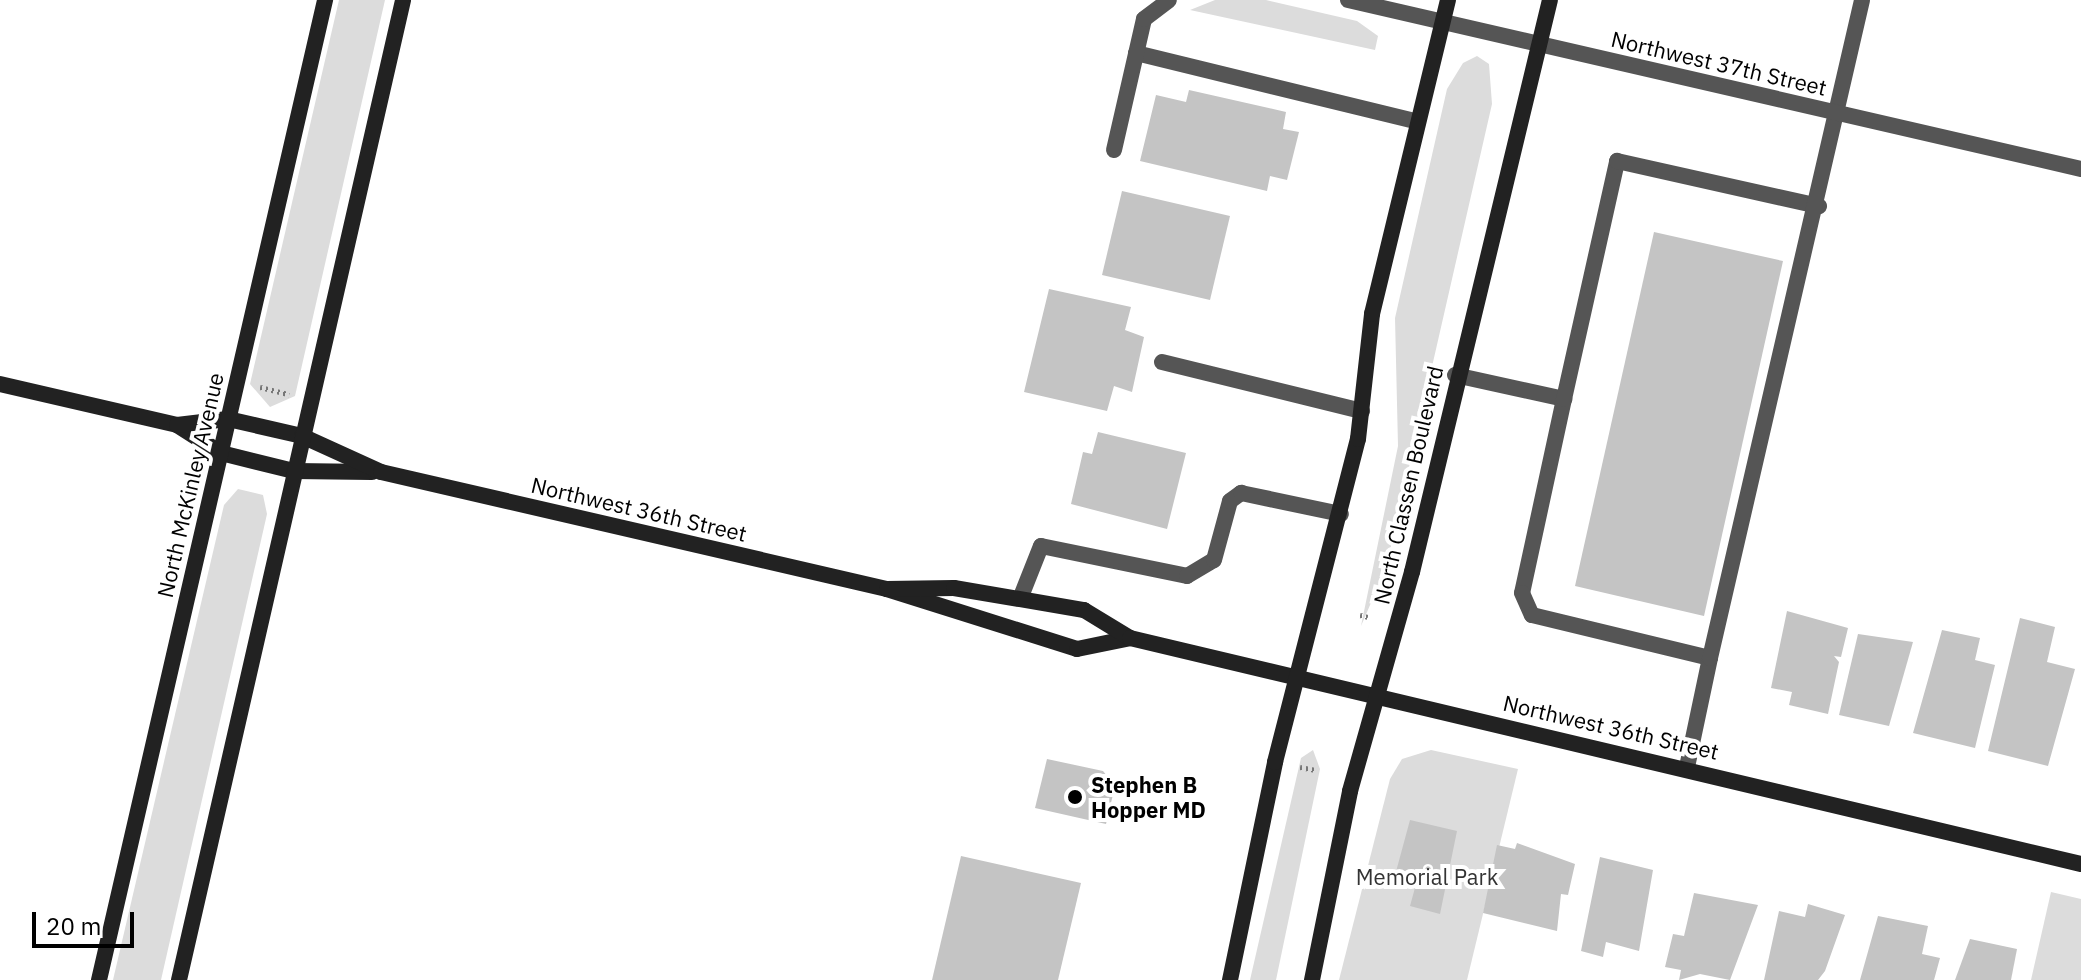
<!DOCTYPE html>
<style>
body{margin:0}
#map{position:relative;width:2081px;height:980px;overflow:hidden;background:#fff;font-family:"IBM Plex Sans",sans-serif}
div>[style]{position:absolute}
.green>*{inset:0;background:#dcdcdc}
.building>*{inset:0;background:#c4c4c4}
.path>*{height:5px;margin-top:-2.5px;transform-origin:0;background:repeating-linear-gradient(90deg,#777 0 2px,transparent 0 6px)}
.lane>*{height:16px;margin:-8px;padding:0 8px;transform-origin:8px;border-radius:8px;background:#555}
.street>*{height:16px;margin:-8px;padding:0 8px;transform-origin:8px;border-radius:8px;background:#555}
.secondary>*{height:16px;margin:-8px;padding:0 8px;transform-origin:8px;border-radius:8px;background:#222}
.dots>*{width:22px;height:22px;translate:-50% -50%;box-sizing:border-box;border:4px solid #fff;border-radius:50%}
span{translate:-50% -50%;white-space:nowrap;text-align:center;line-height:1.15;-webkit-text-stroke:8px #fff;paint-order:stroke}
.street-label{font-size:22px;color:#000}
.poi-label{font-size:22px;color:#000;font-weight:700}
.left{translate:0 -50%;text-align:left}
.park-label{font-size:22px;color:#333}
.scale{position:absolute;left:32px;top:912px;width:102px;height:36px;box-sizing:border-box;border:4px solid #000;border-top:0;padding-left:10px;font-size:24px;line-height:28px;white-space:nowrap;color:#000;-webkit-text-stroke:6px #fff;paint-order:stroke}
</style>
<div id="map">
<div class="green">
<div style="clip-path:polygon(339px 0,385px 0,295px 396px,270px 407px,250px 384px)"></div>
<div style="clip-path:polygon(1215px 0,1266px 0,1357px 21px,1378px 36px,1375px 50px,1190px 10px)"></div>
<div style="clip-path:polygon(1477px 56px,1489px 64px,1492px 104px,1386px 568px,1361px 626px,1398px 446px,1395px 318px,1447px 89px,1463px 63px)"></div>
<div style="clip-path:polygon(238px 489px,263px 495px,267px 514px,161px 980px,113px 980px,224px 505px)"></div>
<div style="clip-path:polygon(1313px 750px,1320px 769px,1276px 980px,1250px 980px,1301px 758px)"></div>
<div style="clip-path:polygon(1431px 750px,1518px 769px,1467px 980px,1339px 980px,1390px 779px,1402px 759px)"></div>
<div style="clip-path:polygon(2051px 892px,2081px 899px,2081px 980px,2031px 980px)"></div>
</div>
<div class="building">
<div style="clip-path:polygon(1189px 90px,1286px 112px,1283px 129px,1299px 132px,1287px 180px,1270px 176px,1267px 191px,1140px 161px,1156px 95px,1186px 102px)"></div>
<div style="clip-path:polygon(1122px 191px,1230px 216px,1210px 300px,1102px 275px)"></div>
<div style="clip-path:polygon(1654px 232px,1783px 261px,1704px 616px,1575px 586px)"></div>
<div style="clip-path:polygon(1049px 289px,1131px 307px,1125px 330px,1144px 337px,1132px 392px,1114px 386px,1107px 411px,1024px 392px)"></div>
<div style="clip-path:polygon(1098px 432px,1186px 453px,1167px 529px,1071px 504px,1083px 452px,1092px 454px)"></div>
<div style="clip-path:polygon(1787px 611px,1848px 628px,1841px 657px,1834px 656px,1839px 662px,1828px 714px,1789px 705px,1792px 692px,1771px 688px)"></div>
<div style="clip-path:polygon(2020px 618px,2055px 627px,2047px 662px,2075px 669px,2048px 766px,1988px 751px)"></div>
<div style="clip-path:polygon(1942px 630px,1980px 638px,1975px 660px,1995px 665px,1975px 748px,1913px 733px)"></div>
<div style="clip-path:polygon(1858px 634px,1913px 642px,1889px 726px,1839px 715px)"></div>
<div style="clip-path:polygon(1047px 759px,1103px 771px,1115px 786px,1106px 824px,1035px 808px)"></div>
<div style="clip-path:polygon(1410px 820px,1457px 831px,1440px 914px,1410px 906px,1416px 884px,1394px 879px)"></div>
<div style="clip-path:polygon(1517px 843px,1575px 864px,1568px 895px,1561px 894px,1557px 931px,1483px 913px,1497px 845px,1515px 849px)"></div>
<div style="clip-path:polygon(961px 856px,1081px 883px,1058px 980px,932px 980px)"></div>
<div style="clip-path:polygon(1600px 857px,1653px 870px,1639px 951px,1606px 942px,1603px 957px,1581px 951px)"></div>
<div style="clip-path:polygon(1694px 893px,1758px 905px,1730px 980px,1700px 974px,1679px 980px,1681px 970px,1665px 967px,1673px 934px,1684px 936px)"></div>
<div style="clip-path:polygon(1808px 904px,1845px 915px,1825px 971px,1818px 980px,1764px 980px,1779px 911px,1805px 917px)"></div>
<div style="clip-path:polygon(1878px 916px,1928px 926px,1922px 954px,1940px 958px,1934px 980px,1860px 980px)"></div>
<div style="clip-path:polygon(1970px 939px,2017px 949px,2011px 980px,1955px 980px)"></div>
</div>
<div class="path">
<div style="left:260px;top:387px;width:30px;rotate:14deg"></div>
<div style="left:1360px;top:615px;width:8px;rotate:14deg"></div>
<div style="left:1300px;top:767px;width:16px;rotate:11deg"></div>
</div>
<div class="lane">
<div style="left:1136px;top:53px;width:287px;rotate:13.7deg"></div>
<div style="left:1114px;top:150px;width:134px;rotate:-77.1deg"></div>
<div style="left:1144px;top:19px;width:31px;rotate:-37deg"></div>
<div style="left:1162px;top:362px;width:206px;rotate:13.8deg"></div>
<div style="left:1455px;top:375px;width:112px;rotate:12.4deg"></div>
<div style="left:1564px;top:399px;width:198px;rotate:102.2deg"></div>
<div style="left:1522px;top:593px;width:24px;rotate:66deg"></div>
<div style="left:1532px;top:615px;width:183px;rotate:13.6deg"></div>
<div style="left:1710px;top:658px;width:111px;rotate:101.9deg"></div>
<div style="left:1564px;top:399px;width:244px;rotate:-77.4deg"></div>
<div style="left:1617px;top:161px;width:207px;rotate:12.6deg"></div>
<div style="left:1020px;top:599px;width:57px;rotate:-68.4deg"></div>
<div style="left:1041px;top:546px;width:149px;rotate:11.6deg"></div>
<div style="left:1187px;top:576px;width:31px;rotate:-31deg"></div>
<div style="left:1214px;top:560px;width:61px;rotate:-74.8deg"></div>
<div style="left:1230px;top:501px;width:14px;rotate:-36deg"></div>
<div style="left:1241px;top:493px;width:102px;rotate:11.9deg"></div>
<div style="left:1710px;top:658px;width:675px;rotate:-76.99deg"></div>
</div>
<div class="street">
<div style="left:1348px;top:0;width:752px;rotate:12.98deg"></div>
</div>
<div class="secondary">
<div style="left:0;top:384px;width:182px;rotate:13deg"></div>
<div style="left:177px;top:425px;width:52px;rotate:32.5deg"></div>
<div style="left:221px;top:453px;width:75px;rotate:13.9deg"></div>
<div style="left:294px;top:471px;width:78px;rotate:0.7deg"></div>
<div style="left:177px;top:425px;width:51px;rotate:-6.7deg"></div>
<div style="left:228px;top:419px;width:76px;rotate:12.9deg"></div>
<div style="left:302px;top:436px;width:87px;rotate:24.5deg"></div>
<div style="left:381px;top:472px;width:519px;rotate:13.02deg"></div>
<div style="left:887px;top:589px;width:199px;rotate:17.5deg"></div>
<div style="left:1077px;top:649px;width:54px;rotate:-11.7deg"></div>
<div style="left:887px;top:589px;width:67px;rotate:-0.9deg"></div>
<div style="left:954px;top:588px;width:132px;rotate:9.6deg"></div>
<div style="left:1084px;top:610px;width:54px;rotate:31.3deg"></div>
<div style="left:1130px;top:638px;width:977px;rotate:13.37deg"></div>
<div style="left:99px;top:980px;width:1006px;rotate:-77.01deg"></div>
<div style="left:179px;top:980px;width:1005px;rotate:-77.12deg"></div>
<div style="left:1230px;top:980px;width:223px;rotate:-78.3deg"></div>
<div style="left:1275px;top:762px;width:333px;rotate:-75.6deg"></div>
<div style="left:1358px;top:439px;width:126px;rotate:-83.6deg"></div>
<div style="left:1372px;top:314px;width:323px;rotate:-76.4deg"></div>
<div style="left:1312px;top:980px;width:193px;rotate:-78.6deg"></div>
<div style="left:1350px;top:791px;width:228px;rotate:-74.2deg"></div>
<div style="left:1412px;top:572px;width:588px;rotate:-76.44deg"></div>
</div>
<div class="dots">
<div style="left:1075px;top:797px;background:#000"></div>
</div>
<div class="street-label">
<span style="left:1719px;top:63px;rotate:13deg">Northwest 37th Street</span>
<span style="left:190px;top:485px;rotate:-77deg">North McKinley Avenue</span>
<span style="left:1408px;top:485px;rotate:-77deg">North Classen Boulevard</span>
<span style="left:639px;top:509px;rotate:13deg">Northwest 36th Street</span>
<span style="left:1611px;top:727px;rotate:13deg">Northwest 36th Street</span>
</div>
<div class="poi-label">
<span class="left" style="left:1091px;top:797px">Stephen B<br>Hopper MD</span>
</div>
<div class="park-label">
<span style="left:1427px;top:877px">Memorial Park</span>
</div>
<div class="scale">20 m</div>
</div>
